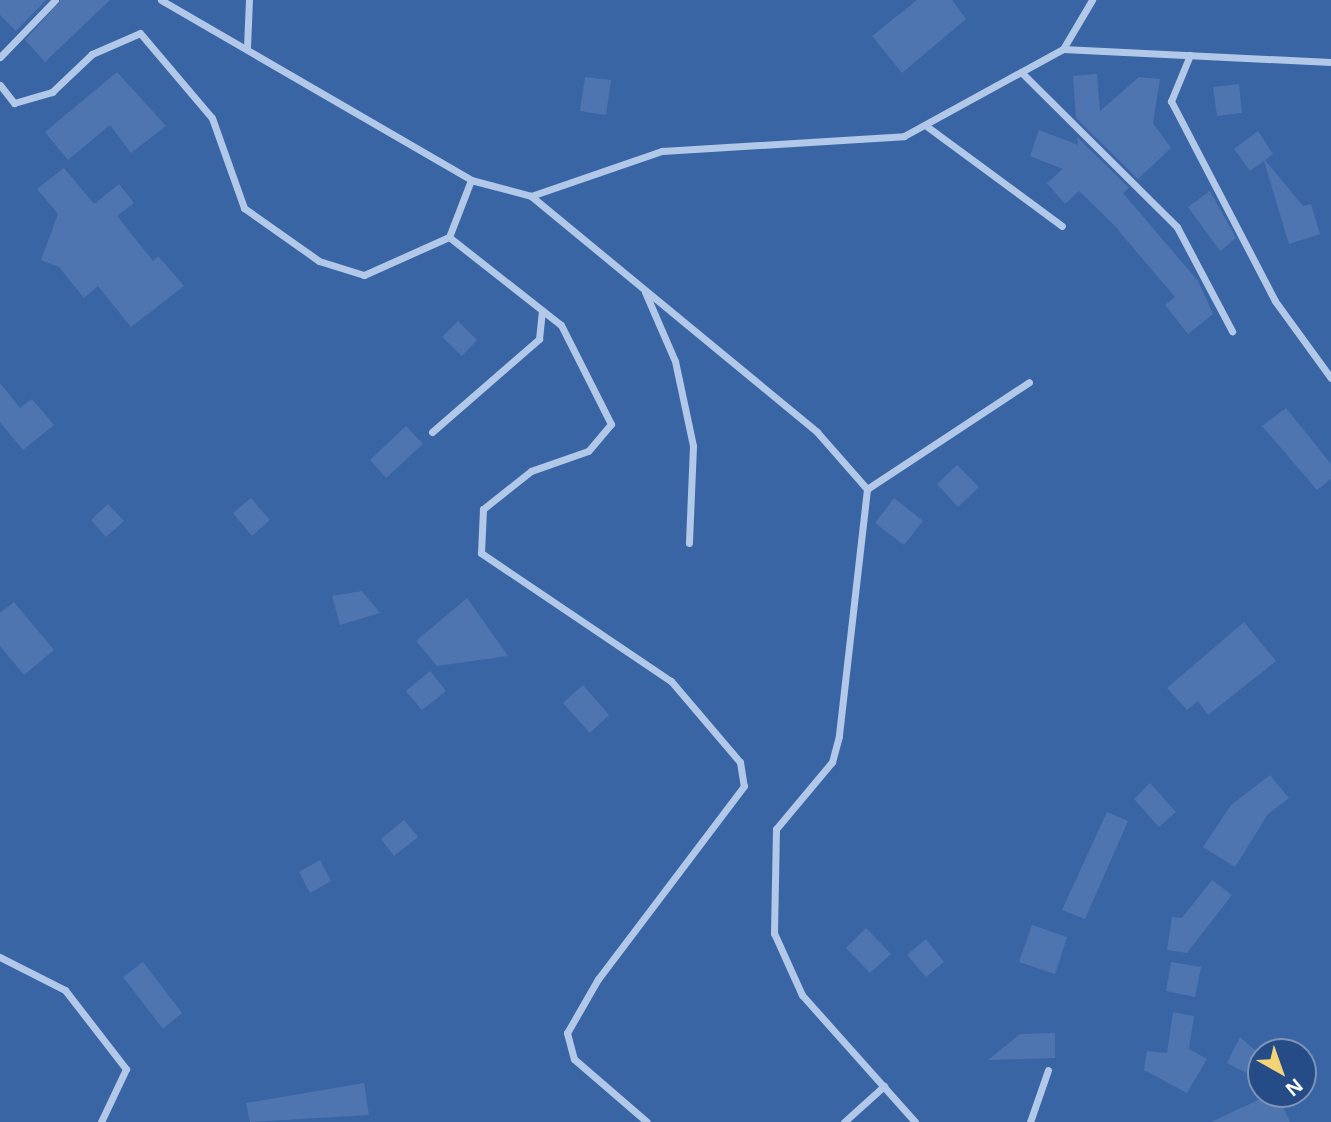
<!DOCTYPE html>
<style>
body{margin:0}
#map{position:relative;width:1331px;height:1122px;overflow:hidden;background:#264c87;font-family:"Noto Sans",sans-serif}
div>[style]{position:absolute}
.green>*{inset:0;background:#3a65a4}
.building>*{inset:0;background:#4e75af}
.minor>*{height:7px;margin:-3.5px;padding:0 3.5px;transform-origin:3.5px;border-radius:3.5px;background:#b1c8e9}
span{translate:-50% -50%;white-space:nowrap;text-align:center;line-height:1.15;-webkit-text-stroke:5px #264c87;paint-order:stroke}
.north{position:absolute;left:1247px;top:1038px;width:70px;height:70px;box-sizing:border-box;background:#264c87;border:2px solid #7d94b7;border-radius:50%;rotate:140deg;font-size:19px;font-weight:700;line-height:28px;text-align:center;color:#fff}
.north::after{content:'';display:block;margin:auto;width:24px;height:32px;background:#f2d476;clip-path:polygon(50% 0,100% 100%,50% 72%,0 100%)}
</style>
<div id="map">
<div class="green">
<div style="clip-path:polygon(evenodd,0 0,1331px 0,1331px 1122px,0 1122px,0 0,1261px 1052px,1303px 1052px,1303px 1094px,1261px 1094px,1261px 1052px)"></div>
</div>
<div class="building">
<div style="clip-path:polygon(0 0,46px 0,16px 31px,0 15px)"></div>
<div style="clip-path:polygon(61px 0,110px 0,45px 62px,25px 40px)"></div>
<div style="clip-path:polygon(917px 0,952px 0,966px 19px,902px 73px,872px 36px)"></div>
<div style="clip-path:polygon(117px 72px,166px 126px,131px 153px,110px 125px,68px 160px,45px 132px)"></div>
<div style="clip-path:polygon(1097px 74px,1100px 111px,1139px 77px,1160px 79px,1153px 123px,1171px 148px,1138px 179px,1076px 118px,1073px 76px)"></div>
<div style="clip-path:polygon(585px 77px,611px 80px,606px 115px,580px 111px)"></div>
<div style="clip-path:polygon(1239px 84px,1242px 113px,1217px 116px,1213px 87px)"></div>
<div style="clip-path:polygon(1039px 130px,1078px 145px,1077px 137px,1129px 188px,1123px 193px,1198px 281px,1213px 314px,1188px 334px,1165px 305px,1175px 297px,1113px 224px,1079px 191px,1065px 204px,1047px 183px,1063px 169px,1030px 156px)"></div>
<div style="clip-path:polygon(1258px 131px,1273px 154px,1265px 160px,1303px 206px,1311px 204px,1320px 234px,1289px 244px,1264px 161px,1250px 171px,1234px 149px)"></div>
<div style="clip-path:polygon(64px 168px,94px 204px,119px 184px,134px 203px,117px 216px,153px 261px,158px 256px,184px 286px,131px 327px,98px 286px,84px 298px,59px 267px,41px 260px,58px 214px,37px 189px)"></div>
<div style="clip-path:polygon(1210px 191px,1236px 238px,1220px 251px,1188px 207px)"></div>
<div style="clip-path:polygon(458px 321px,477px 340px,462px 356px,442px 337px)"></div>
<div style="clip-path:polygon(0 383px,20px 408px,32px 399px,54px 425px,23px 450px,0 422px)"></div>
<div style="clip-path:polygon(1286px 408px,1331px 464px,1331px 479px,1317px 490px,1262px 426px)"></div>
<div style="clip-path:polygon(406px 426px,423px 444px,386px 478px,370px 460px)"></div>
<div style="clip-path:polygon(957px 465px,979px 487px,958px 507px,937px 484px)"></div>
<div style="clip-path:polygon(251px 498px,270px 520px,252px 536px,233px 513px)"></div>
<div style="clip-path:polygon(894px 498px,923px 521px,904px 545px,875px 523px)"></div>
<div style="clip-path:polygon(108px 504px,124px 521px,106px 537px,91px 520px)"></div>
<div style="clip-path:polygon(362px 591px,380px 613px,340px 625px,332px 596px)"></div>
<div style="clip-path:polygon(467px 598px,508px 656px,437px 666px,416px 641px)"></div>
<div style="clip-path:polygon(14px 602px,54px 650px,24px 675px,0 646px,0 613px)"></div>
<div style="clip-path:polygon(1244px 622px,1276px 661px,1208px 715px,1198px 701px,1187px 710px,1167px 688px)"></div>
<div style="clip-path:polygon(430px 671px,446px 691px,422px 710px,406px 691px)"></div>
<div style="clip-path:polygon(583px 685px,609px 715px,590px 733px,563px 703px)"></div>
<div style="clip-path:polygon(1270px 775px,1289px 798px,1268px 814px,1235px 867px,1203px 847px,1231px 805px)"></div>
<div style="clip-path:polygon(1150px 783px,1176px 812px,1159px 827px,1134px 799px)"></div>
<div style="clip-path:polygon(1107px 812px,1128px 821px,1085px 919px,1062px 910px)"></div>
<div style="clip-path:polygon(404px 820px,418px 837px,394px 856px,381px 839px)"></div>
<div style="clip-path:polygon(320px 860px,331px 881px,310px 893px,299px 872px)"></div>
<div style="clip-path:polygon(1212px 880px,1232px 895px,1187px 953px,1167px 950px,1172px 917px,1182px 918px)"></div>
<div style="clip-path:polygon(1032px 925px,1067px 937px,1055px 974px,1019px 962px)"></div>
<div style="clip-path:polygon(866px 928px,891px 954px,870px 973px,846px 948px)"></div>
<div style="clip-path:polygon(926px 939px,944px 962px,926px 977px,907px 955px)"></div>
<div style="clip-path:polygon(143px 962px,182px 1013px,163px 1029px,123px 977px)"></div>
<div style="clip-path:polygon(1171px 962px,1201px 967px,1195px 997px,1166px 991px)"></div>
<div style="clip-path:polygon(1173px 1012px,1194px 1016px,1189px 1049px,1207px 1059px,1187px 1093px,1144px 1070px,1147px 1051px,1167px 1053px)"></div>
<div style="clip-path:polygon(1055px 1033px,1055px 1058px,988px 1060px,1020px 1034px)"></div>
<div style="clip-path:polygon(1240px 1037px,1257px 1052px,1246px 1073px,1227px 1063px)"></div>
<div style="clip-path:polygon(364px 1083px,369px 1115px,250px 1122px,246px 1103px)"></div>
<div style="clip-path:polygon(1277px 1094px,1290px 1122px,1211px 1122px,1271px 1094px)"></div>
</div>
<div class="minor">
<div style="left:161px;top:0;width:358px;rotate:30.1deg"></div>
<div style="left:471px;top:180px;width:62px;rotate:14.9deg"></div>
<div style="left:531px;top:196px;width:139px;rotate:-19deg"></div>
<div style="left:662px;top:151px;width:242px;rotate:-3.5deg"></div>
<div style="left:904px;top:136px;width:181px;rotate:-28.7deg"></div>
<div style="left:1063px;top:49px;width:57px;rotate:-59.4deg"></div>
<div style="left:247px;top:47px;width:47px;rotate:-87.6deg"></div>
<div style="left:1063px;top:49px;width:268px;rotate:2.8deg"></div>
<div style="left:1190px;top:55px;width:50px;rotate:112.4deg"></div>
<div style="left:1171px;top:101px;width:225px;rotate:62.5deg"></div>
<div style="left:1275px;top:301px;width:95px;rotate:54deg"></div>
<div style="left:0;top:57px;width:79px;rotate:-46deg"></div>
<div style="left:1021px;top:72px;width:220px;rotate:44.8deg"></div>
<div style="left:1177px;top:227px;width:118px;rotate:62.1deg"></div>
<div style="left:0;top:85px;width:23px;rotate:52deg"></div>
<div style="left:14px;top:103px;width:40px;rotate:-16deg"></div>
<div style="left:52px;top:92px;width:55px;rotate:-43.5deg"></div>
<div style="left:92px;top:54px;width:52px;rotate:-23.6deg"></div>
<div style="left:140px;top:33px;width:111px;rotate:49.7deg"></div>
<div style="left:212px;top:118px;width:96px;rotate:70.4deg"></div>
<div style="left:244px;top:208px;width:92px;rotate:35.2deg"></div>
<div style="left:319px;top:261px;width:47px;rotate:17.3deg"></div>
<div style="left:364px;top:275px;width:93px;rotate:-24.1deg"></div>
<div style="left:925px;top:125px;width:170px;rotate:36.4deg"></div>
<div style="left:471px;top:180px;width:61px;rotate:111.1deg"></div>
<div style="left:449px;top:237px;width:142px;rotate:38.2deg"></div>
<div style="left:561px;top:325px;width:111px;rotate:63.2deg"></div>
<div style="left:611px;top:424px;width:35px;rotate:130deg"></div>
<div style="left:588px;top:451px;width:60px;rotate:160.7deg"></div>
<div style="left:531px;top:471px;width:61px;rotate:141.6deg"></div>
<div style="left:483px;top:509px;width:44px;rotate:92.6deg"></div>
<div style="left:481px;top:553px;width:229px;rotate:34deg"></div>
<div style="left:671px;top:681px;width:106px;rotate:49.6deg"></div>
<div style="left:740px;top:762px;width:24px;rotate:81deg"></div>
<div style="left:744px;top:786px;width:242px;rotate:127.1deg"></div>
<div style="left:598px;top:979px;width:62px;rotate:119.9deg"></div>
<div style="left:567px;top:1033px;width:27px;rotate:75deg"></div>
<div style="left:574px;top:1059px;width:96px;rotate:40.8deg"></div>
<div style="left:531px;top:196px;width:371px;rotate:39.5deg"></div>
<div style="left:817px;top:432px;width:76px;rotate:48.7deg"></div>
<div style="left:867px;top:489px;width:249px;rotate:96.5deg"></div>
<div style="left:839px;top:736px;width:27px;rotate:105deg"></div>
<div style="left:832px;top:762px;width:87px;rotate:129.9deg"></div>
<div style="left:776px;top:829px;width:104px;rotate:91.1deg"></div>
<div style="left:774px;top:933px;width:68px;rotate:65.7deg"></div>
<div style="left:802px;top:995px;width:170px;rotate:48.3deg"></div>
<div style="left:645px;top:292px;width:75px;rotate:66.5deg"></div>
<div style="left:675px;top:361px;width:87px;rotate:78deg"></div>
<div style="left:693px;top:446px;width:97px;rotate:92.4deg"></div>
<div style="left:432px;top:432px;width:142px;rotate:-41deg"></div>
<div style="left:539px;top:339px;width:29px;rotate:-84deg"></div>
<div style="left:867px;top:489px;width:194px;rotate:-33.4deg"></div>
<div style="left:0;top:957px;width:73px;rotate:26.9deg"></div>
<div style="left:65px;top:990px;width:100px;rotate:52.3deg"></div>
<div style="left:126px;top:1069px;width:59px;rotate:115.3deg"></div>
<div style="left:844px;top:1122px;width:54px;rotate:-42deg"></div>
<div style="left:1030px;top:1122px;width:55px;rotate:-70.9deg"></div>
</div>
<div class="north">N</div>
</div>
